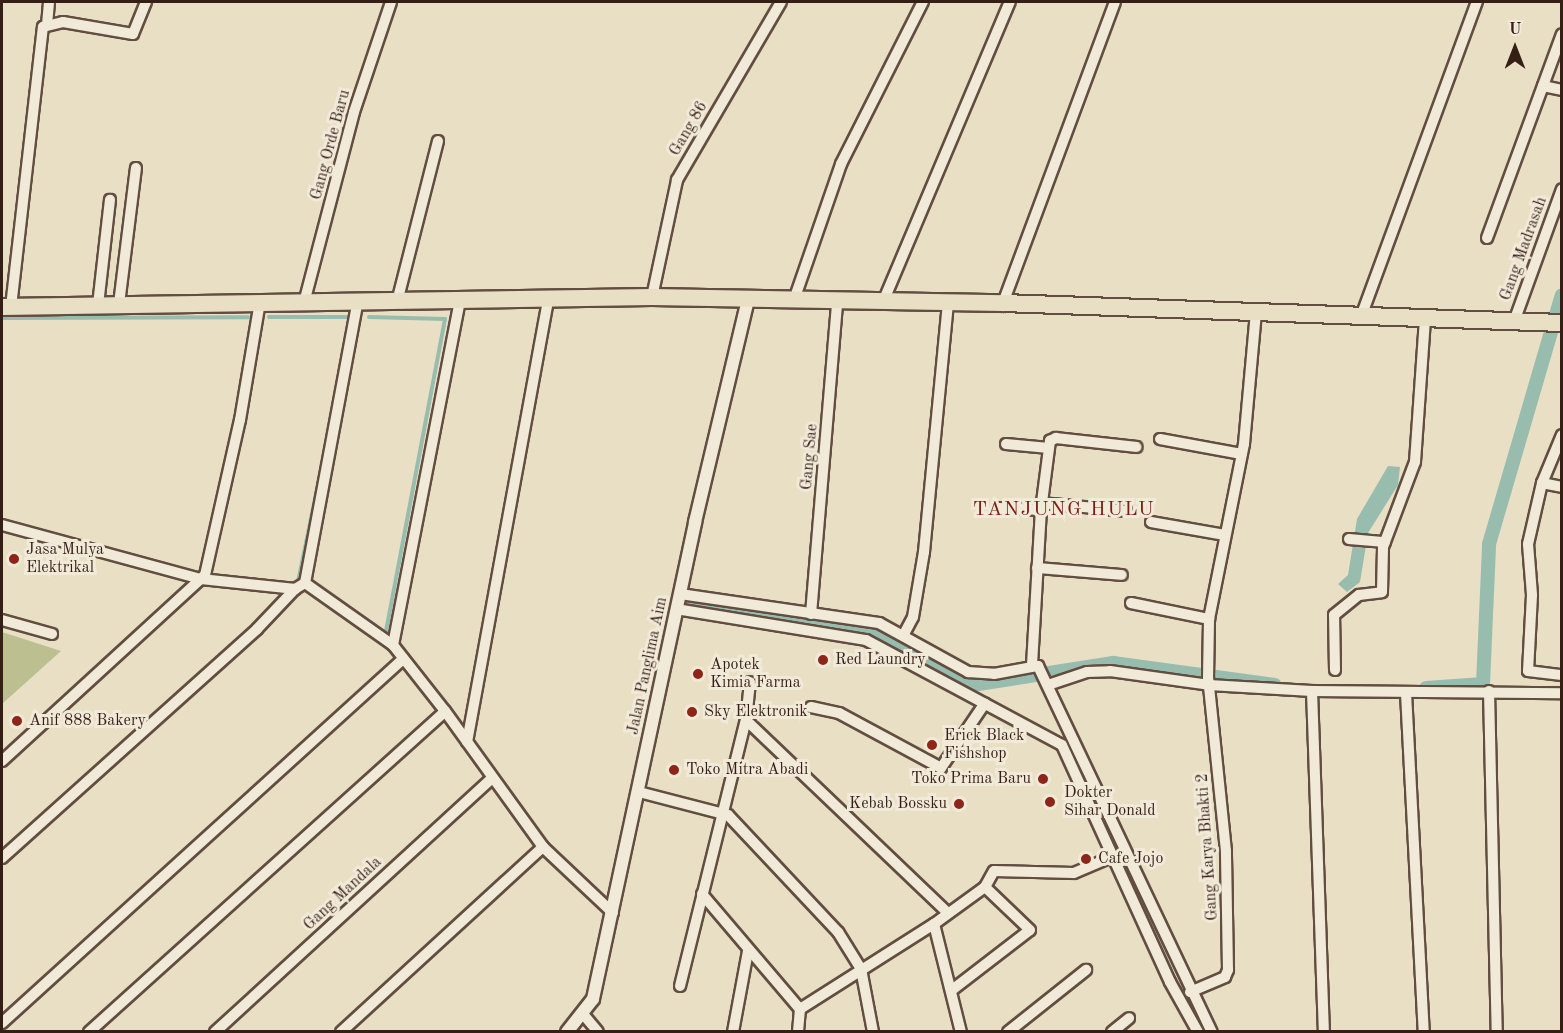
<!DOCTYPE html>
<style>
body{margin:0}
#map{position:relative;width:1563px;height:1033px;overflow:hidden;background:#e9dfc4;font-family:"Old Standard TT",serif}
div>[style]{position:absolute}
.green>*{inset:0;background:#bcc090}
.water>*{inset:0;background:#98bdaf}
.stream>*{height:4px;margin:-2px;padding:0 2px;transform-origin:2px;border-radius:2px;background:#98bdaf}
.canal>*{height:14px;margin:-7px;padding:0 7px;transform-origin:7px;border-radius:7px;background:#98bdaf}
.roads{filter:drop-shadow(2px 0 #624e41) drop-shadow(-2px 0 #624e41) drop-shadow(0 2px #624e41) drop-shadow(0 -2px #624e41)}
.minor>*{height:10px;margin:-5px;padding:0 5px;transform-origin:5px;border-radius:5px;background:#f1ead9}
.tertiary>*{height:12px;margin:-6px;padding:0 6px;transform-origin:6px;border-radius:6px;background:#f1ead9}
.primary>*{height:16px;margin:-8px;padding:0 8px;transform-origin:8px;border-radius:8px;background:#e9dfc4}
.dots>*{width:16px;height:16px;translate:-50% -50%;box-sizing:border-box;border:3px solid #f1ead9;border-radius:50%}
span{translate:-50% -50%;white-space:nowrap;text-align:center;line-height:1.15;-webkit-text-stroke:6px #f1ead9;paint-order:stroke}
.street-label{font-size:16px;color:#351e15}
.poi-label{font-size:16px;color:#351e15}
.left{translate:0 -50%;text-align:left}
.right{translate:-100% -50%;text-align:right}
.quarter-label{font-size:20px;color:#7a1f14;letter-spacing:1.5px}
.frame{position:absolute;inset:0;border:3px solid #351e15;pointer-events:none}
.north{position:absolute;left:1485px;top:18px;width:60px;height:60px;-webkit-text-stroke:4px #f1ead9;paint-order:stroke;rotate:0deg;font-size:16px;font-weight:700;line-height:24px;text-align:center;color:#351e15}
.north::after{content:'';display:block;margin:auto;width:21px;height:27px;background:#351e15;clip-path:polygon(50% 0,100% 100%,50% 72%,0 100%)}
</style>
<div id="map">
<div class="green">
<div style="clip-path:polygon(2px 632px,61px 651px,2px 704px)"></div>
</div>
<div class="water">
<div style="clip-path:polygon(1388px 466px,1400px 467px,1398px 485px,1368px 533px,1360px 582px,1347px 592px,1338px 584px,1348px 575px,1357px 519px)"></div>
</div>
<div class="stream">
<div style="left:269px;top:317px;width:83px"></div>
<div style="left:369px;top:317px;width:76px;rotate:1.5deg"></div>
<div style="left:445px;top:319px;width:323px;rotate:100.7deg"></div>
<div style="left:2px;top:318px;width:246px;rotate:-0.2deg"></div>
<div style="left:298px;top:582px;width:135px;rotate:-78.4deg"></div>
</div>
<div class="canal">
<div style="left:692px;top:606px;width:181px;rotate:8.6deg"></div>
<div style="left:871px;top:633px;width:114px;rotate:27.2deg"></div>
<div style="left:972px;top:685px;width:143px;rotate:-8.9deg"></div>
<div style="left:1113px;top:663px;width:163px;rotate:7.7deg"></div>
<div style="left:1426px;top:688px;width:57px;rotate:-4deg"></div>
<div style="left:1483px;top:684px;width:140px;rotate:-87.5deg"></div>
<div style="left:1489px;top:544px;width:259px;rotate:-73.7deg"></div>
</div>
<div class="roads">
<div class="minor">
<div style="left:47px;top:25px;width:23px;rotate:-85deg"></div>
<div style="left:1543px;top:86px;width:19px;rotate:12deg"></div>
<div style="left:1487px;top:238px;width:217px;rotate:-69.8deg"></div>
<div style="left:652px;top:297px;width:120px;rotate:-77.9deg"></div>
<div style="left:677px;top:180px;width:206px;rotate:-59.7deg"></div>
<div style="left:398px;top:298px;width:162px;rotate:-75.7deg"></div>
<div style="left:305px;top:299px;width:193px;rotate:-75.3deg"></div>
<div style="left:354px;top:112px;width:116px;rotate:-71.4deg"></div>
<div style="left:794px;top:300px;width:144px;rotate:-70.9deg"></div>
<div style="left:841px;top:164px;width:182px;rotate:-63.2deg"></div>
<div style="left:883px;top:302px;width:326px;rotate:-67.1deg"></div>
<div style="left:1003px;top:303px;width:321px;rotate:-69.6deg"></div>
<div style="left:119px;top:304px;width:137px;rotate:-82.9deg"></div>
<div style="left:98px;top:305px;width:106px;rotate:-83.5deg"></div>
<div style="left:11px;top:307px;width:282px;rotate:-83.5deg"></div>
<div style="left:43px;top:27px;width:21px;rotate:-14deg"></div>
<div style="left:63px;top:22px;width:71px;rotate:9.7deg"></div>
<div style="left:133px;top:34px;width:35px;rotate:-68deg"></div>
<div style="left:1362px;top:314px;width:333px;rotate:-69.8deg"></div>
<div style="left:1515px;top:319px;width:138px;rotate:-70.1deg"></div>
<div style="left:1562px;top:435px;width:52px;rotate:112.6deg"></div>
<div style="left:1542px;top:483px;width:63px;rotate:102.9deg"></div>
<div style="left:1528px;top:544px;width:51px;rotate:85.5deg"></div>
<div style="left:1532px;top:595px;width:76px;rotate:93deg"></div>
<div style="left:1528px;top:671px;width:34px;rotate:7deg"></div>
<div style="left:1160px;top:439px;width:83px;rotate:10.4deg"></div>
<div style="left:1006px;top:444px;width:43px;rotate:5.3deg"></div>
<div style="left:1542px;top:483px;width:20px;rotate:11deg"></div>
<div style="left:1041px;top:503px;width:86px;rotate:5.3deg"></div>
<div style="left:999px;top:508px;width:42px;rotate:2.7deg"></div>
<div style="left:1151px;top:522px;width:75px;rotate:10deg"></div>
<div style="left:2px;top:525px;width:206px;rotate:15.2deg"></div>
<div style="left:201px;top:579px;width:95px;rotate:6.1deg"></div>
<div style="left:295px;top:589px;width:12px;rotate:-31deg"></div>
<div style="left:305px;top:583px;width:289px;rotate:-79.4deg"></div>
<div style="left:1349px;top:539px;width:36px;rotate:5deg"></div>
<div style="left:1037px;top:568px;width:85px;rotate:4.7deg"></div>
<div style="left:305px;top:583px;width:108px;rotate:35.2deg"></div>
<div style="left:393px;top:645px;width:84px;rotate:51.8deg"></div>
<div style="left:445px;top:711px;width:168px;rotate:54.2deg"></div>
<div style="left:543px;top:847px;width:96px;rotate:43.3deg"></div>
<div style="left:680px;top:594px;width:201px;rotate:8.3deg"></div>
<div style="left:879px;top:623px;width:102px;rotate:28.8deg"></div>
<div style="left:968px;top:672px;width:26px;rotate:4deg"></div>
<div style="left:994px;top:674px;width:45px;rotate:-10.3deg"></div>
<div style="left:1038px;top:666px;width:405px;rotate:64.6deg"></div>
<div style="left:1131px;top:603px;width:80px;rotate:11.6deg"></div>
<div style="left:676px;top:609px;width:193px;rotate:9.3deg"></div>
<div style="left:866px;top:640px;width:222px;rotate:28.2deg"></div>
<div style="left:1062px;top:745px;width:260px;rotate:65.5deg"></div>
<div style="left:1170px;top:982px;width:57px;rotate:60.8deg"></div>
<div style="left:811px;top:614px;width:313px;rotate:-85.2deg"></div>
<div style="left:2px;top:620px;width:52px;rotate:15.6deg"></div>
<div style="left:904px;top:634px;width:19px;rotate:-62deg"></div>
<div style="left:913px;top:617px;width:66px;rotate:-80.4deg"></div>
<div style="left:924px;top:552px;width:251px;rotate:-84.5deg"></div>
<div style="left:393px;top:645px;width:352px;rotate:-79deg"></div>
<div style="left:1032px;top:665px;width:155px;rotate:-86.7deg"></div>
<div style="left:1041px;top:510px;width:70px;rotate:-82.6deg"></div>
<div style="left:1050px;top:441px;width:7px;rotate:-27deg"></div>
<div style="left:1056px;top:438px;width:81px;rotate:6.4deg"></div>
<div style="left:1335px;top:670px;width:55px;rotate:-91deg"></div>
<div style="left:1334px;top:615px;width:32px;rotate:-39deg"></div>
<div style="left:1359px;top:595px;width:23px;rotate:-7deg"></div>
<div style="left:1382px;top:592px;width:45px;rotate:-88.7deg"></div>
<div style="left:1383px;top:547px;width:91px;rotate:-69.4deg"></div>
<div style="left:1415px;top:462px;width:144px;rotate:-86deg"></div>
<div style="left:1048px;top:685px;width:41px;rotate:-18.4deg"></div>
<div style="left:1087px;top:672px;width:23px;rotate:-2deg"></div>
<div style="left:1110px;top:671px;width:100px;rotate:8deg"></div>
<div style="left:1209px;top:685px;width:103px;rotate:3.3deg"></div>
<div style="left:1312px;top:691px;width:250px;rotate:0.5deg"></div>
<div style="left:1312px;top:691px;width:341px;rotate:88deg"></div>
<div style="left:1489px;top:691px;width:341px;rotate:88.7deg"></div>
<div style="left:1406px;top:693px;width:339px;rotate:87deg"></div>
<div style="left:811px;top:707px;width:29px;rotate:12deg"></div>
<div style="left:839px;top:713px;width:116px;rotate:28.3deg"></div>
<div style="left:941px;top:768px;width:78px;rotate:-55.9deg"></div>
<div style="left:746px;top:720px;width:279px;rotate:43.7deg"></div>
<div style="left:467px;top:742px;width:450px;rotate:-79.6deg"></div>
<div style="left:2px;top:761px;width:275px;rotate:-42.5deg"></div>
<div style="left:205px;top:575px;width:159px;rotate:-77.3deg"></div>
<div style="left:240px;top:420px;width:120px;rotate:-80.4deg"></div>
<div style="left:639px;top:792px;width:92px;rotate:14.5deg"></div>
<div style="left:728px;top:815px;width:161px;rotate:46.8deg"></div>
<div style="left:838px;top:932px;width:44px;rotate:58.1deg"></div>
<div style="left:861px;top:969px;width:64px;rotate:79.2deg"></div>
<div style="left:2px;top:858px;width:343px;rotate:-41.9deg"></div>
<div style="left:257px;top:629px;width:55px;rotate:-46.5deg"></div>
<div style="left:702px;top:894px;width:151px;rotate:49.6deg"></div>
<div style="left:800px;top:1009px;width:23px;rotate:95deg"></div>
<div style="left:934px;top:924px;width:111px;rotate:76deg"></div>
<div style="left:680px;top:986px;width:274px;rotate:-76.1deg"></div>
<div style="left:746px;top:720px;width:38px;rotate:-84deg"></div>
<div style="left:952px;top:990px;width:98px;rotate:-37.6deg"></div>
<div style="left:1030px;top:930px;width:62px;rotate:-136.3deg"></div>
<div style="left:1190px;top:992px;width:38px;rotate:-23deg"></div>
<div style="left:1225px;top:977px;width:8px;rotate:-67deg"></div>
<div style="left:1228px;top:970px;width:119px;rotate:-91deg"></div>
<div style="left:1226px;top:851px;width:174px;rotate:-95.9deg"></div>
<div style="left:1208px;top:678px;width:59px;rotate:-89deg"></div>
<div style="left:1209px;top:619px;width:178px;rotate:-78.7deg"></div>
<div style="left:1244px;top:444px;width:134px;rotate:-84.8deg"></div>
<div style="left:800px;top:1009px;width:159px;rotate:-32.4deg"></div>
<div style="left:934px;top:924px;width:63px;rotate:-36deg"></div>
<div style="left:985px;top:887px;width:18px;rotate:-61deg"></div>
<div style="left:994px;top:871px;width:80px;rotate:1.4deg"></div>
<div style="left:1074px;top:873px;width:43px;rotate:-23deg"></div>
<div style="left:583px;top:1014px;width:23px;rotate:50deg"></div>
<div style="left:2px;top:1023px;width:542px;rotate:-42.23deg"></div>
<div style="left:89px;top:1032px;width:479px;rotate:-42deg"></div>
<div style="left:215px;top:1032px;width:376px;rotate:-42.5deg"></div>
<div style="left:341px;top:1032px;width:274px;rotate:-42.5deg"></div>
<div style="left:733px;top:1032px;width:82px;rotate:-79.5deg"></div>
<div style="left:1008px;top:1032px;width:100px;rotate:-38.5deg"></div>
<div style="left:1112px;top:1032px;width:22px;rotate:-39deg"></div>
</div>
<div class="tertiary">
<div style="left:567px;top:1032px;width:42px;rotate:-51.8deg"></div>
<div style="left:593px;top:999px;width:488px;rotate:-77.9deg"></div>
<div style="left:695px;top:522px;width:228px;rotate:-76.6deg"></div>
</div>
<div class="primary">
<div style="left:2px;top:307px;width:650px;rotate:-0.88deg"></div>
<div style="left:652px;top:297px;width:351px;rotate:1deg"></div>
<div style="left:1003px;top:303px;width:559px;rotate:2.05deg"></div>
</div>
</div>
<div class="dots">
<div style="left:14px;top:559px;background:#8f2418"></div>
<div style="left:823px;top:660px;background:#8f2418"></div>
<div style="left:698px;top:674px;background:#8f2418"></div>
<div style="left:692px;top:712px;background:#8f2418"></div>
<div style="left:17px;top:721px;background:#8f2418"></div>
<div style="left:932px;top:745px;background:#8f2418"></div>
<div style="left:674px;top:770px;background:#8f2418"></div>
<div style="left:1043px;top:779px;background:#8f2418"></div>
<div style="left:1050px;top:802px;background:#8f2418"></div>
<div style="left:959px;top:804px;background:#8f2418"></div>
<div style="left:1086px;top:859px;background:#8f2418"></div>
</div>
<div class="street-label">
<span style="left:689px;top:129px;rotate:-60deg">Gang 86</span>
<span style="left:331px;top:145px;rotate:-75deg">Gang Orde Baru</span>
<span style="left:1524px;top:249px;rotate:-70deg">Gang Madrasah</span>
<span style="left:810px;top:457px;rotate:-85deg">Gang Sae</span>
<span style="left:648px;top:666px;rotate:-78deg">Jalan Panglima Aim</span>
<span style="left:1208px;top:847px;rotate:-94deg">Gang Karya Bhakti 2</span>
<span style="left:343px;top:894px;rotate:-43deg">Gang Mandala</span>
</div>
<div class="poi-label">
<span class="left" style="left:26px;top:559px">Jasa Mulya<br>Elektrikal</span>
<span class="left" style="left:835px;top:660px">Red Laundry</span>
<span class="left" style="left:710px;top:674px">Apotek<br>Kimia Farma</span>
<span class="left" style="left:704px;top:712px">Sky Elektronik</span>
<span class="left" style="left:29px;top:721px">Anif 888 Bakery</span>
<span class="left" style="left:944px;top:745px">Erick Black<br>Fishshop</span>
<span class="left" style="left:686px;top:770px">Toko Mitra Abadi</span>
<span class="right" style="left:1031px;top:779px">Toko Prima Baru</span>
<span class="left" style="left:1064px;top:802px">Dokter<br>Sihar Donald</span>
<span class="right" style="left:947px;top:804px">Kebab Bossku</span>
<span class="left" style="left:1098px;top:859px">Cafe Jojo</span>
</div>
<div class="quarter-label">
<span style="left:1064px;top:510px">TANJUNG HULU</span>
</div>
<div class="frame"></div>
<div class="north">U</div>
</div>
